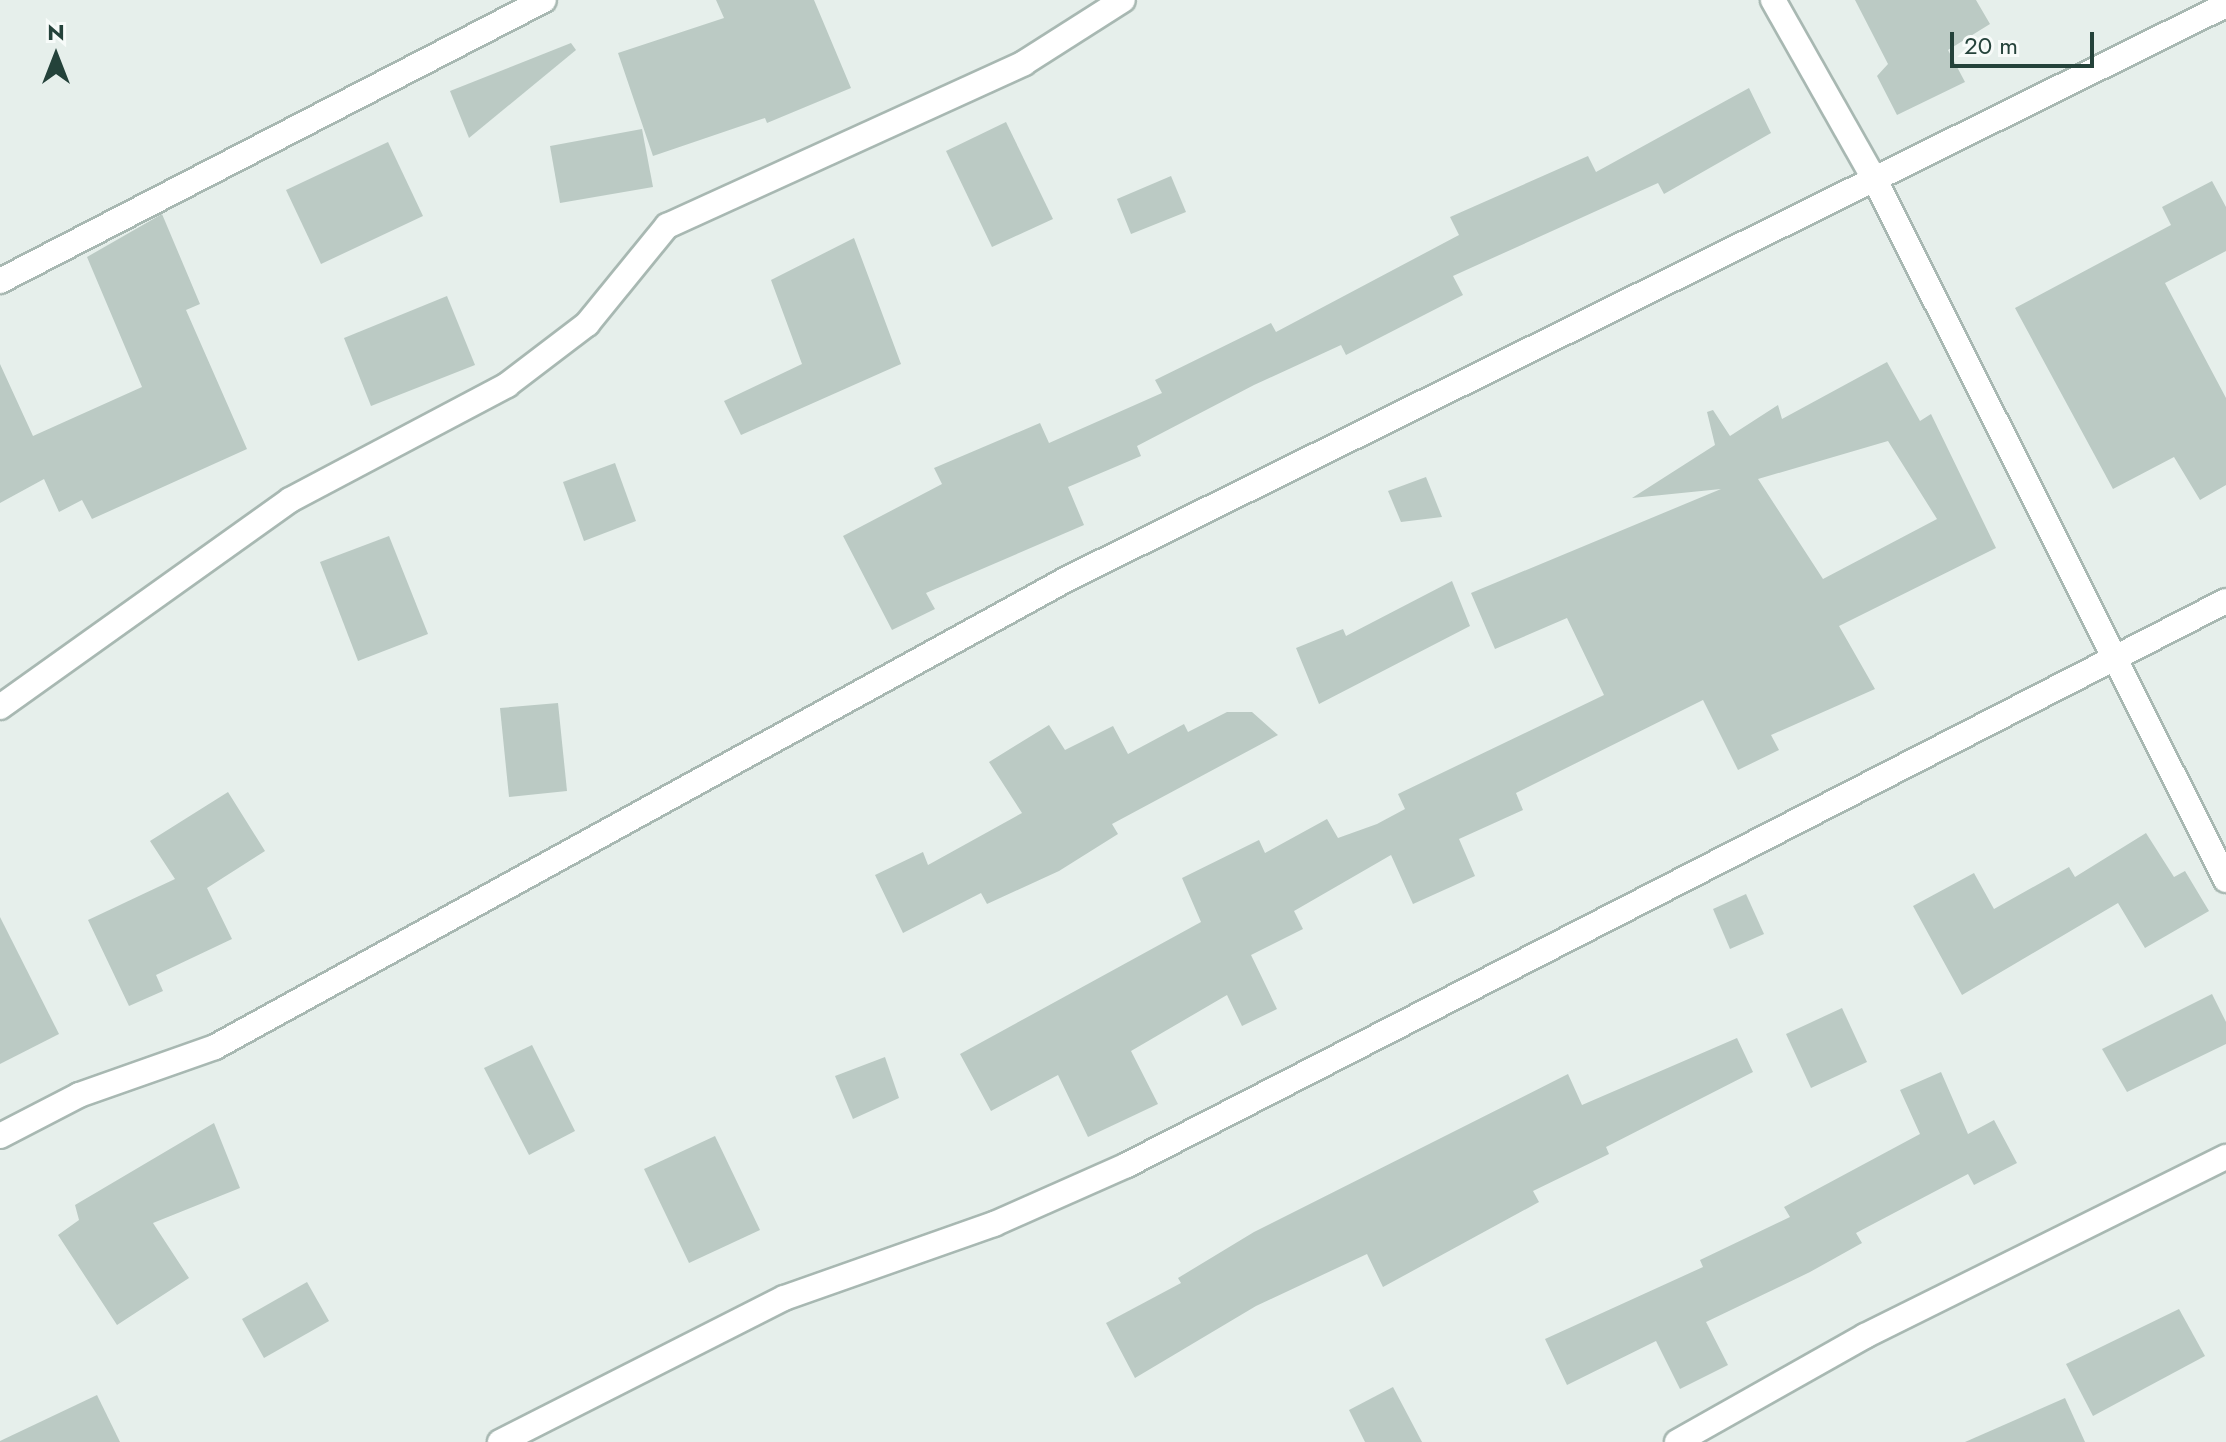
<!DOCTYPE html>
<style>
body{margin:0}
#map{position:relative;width:2226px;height:1442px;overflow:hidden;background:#e6efeb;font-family:Jost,sans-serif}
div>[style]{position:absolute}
.building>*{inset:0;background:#bbcac4}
.roads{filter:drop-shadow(2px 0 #a8b8b2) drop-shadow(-2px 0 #a8b8b2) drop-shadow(0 2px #a8b8b2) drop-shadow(0 -2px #a8b8b2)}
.street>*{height:24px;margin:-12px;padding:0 12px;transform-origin:12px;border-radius:12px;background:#fff}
span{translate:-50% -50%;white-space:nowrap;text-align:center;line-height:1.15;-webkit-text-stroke:7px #f7fbf9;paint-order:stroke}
.north{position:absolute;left:16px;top:16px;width:80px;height:80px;-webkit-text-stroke:6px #f7fbf9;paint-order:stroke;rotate:0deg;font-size:22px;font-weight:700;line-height:32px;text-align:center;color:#24423a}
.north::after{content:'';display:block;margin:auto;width:28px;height:36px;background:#24423a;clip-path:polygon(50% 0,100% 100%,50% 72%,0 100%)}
.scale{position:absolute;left:1950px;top:32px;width:144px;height:36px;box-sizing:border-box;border:4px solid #24423a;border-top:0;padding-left:10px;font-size:24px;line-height:28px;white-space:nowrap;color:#24423a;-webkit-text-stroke:6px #f7fbf9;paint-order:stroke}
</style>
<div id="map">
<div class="building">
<div style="clip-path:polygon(716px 0,814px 0,851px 88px,767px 123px,765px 118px,653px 156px,618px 53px,724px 18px)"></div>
<div style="clip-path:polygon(1855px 0,1976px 0,1990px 24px,1948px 50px,1965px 82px,1897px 115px,1877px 76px,1888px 64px)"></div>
<div style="clip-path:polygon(571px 43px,576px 50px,469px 138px,450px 91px)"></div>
<div style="clip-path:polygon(1749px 88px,1771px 133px,1664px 194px,1658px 183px,1453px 276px,1463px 295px,1346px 355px,1341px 345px,1254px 385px,1137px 446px,1141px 456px,1068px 487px,1084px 525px,926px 593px,935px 609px,892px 630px,843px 536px,942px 484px,934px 468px,1040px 423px,1049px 443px,1162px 393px,1155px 380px,1271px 323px,1276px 332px,1459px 235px,1450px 217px,1588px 156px,1596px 172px)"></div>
<div style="clip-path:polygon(1006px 122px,1053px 219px,992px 247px,946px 151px)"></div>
<div style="clip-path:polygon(642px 129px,653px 187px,560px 203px,550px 146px)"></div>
<div style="clip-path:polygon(388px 142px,423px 216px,321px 264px,286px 190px)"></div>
<div style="clip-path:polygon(1171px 176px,1186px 212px,1131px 234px,1117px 199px)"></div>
<div style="clip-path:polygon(2212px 181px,2226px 207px,2226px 251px,2165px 283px,2226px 398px,2226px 485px,2200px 500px,2174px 457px,2113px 489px,2015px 308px,2171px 225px,2162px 207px)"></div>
<div style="clip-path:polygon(162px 214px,200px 304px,186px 310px,247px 449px,92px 519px,82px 500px,59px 512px,44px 479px,0 503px,0 364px,33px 436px,142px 387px,87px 257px)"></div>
<div style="clip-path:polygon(854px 238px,901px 364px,741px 435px,724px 401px,802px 364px,771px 280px)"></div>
<div style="clip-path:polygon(447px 296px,475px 365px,371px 406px,344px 338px)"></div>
<div style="clip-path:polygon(evenodd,1887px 362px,1920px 421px,1931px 414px,1996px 548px,1839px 626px,1875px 689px,1771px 735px,1779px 750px,1738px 770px,1703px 700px,1516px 793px,1523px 810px,1459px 839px,1475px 876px,1413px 904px,1391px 855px,1294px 911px,1303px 929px,1251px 955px,1277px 1009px,1242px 1026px,1227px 995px,1131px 1051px,1158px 1104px,1088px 1137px,1058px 1075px,991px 1111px,960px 1054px,1201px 922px,1182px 878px,1259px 840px,1265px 853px,1327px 819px,1338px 838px,1377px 824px,1405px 809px,1398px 794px,1604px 695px,1567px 618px,1495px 649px,1471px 593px,1721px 489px,1632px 498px,1715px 445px,1707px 412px,1713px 410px,1730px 436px,1778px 405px,1782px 419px,1887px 362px,1888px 441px,1937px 519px,1823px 579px,1758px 479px,1888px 441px)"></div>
<div style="clip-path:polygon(615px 463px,636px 521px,584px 541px,563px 482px)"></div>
<div style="clip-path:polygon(1426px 477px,1442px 517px,1401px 522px,1388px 491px)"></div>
<div style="clip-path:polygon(389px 536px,428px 634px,358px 661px,320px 562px)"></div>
<div style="clip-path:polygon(1452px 581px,1470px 626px,1319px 704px,1296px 648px,1343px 629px,1346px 636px)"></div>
<div style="clip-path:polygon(558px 703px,567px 791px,509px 797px,500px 708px)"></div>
<div style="clip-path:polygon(1227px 712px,1252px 712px,1278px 735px,1112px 824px,1118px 834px,1059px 871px,987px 904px,981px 893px,903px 933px,875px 875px,923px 852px,928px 865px,1022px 813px,989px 762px,1049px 725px,1065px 750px,1113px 726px,1128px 754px,1184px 724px,1188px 732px)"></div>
<div style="clip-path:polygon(228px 792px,265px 851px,207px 888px,232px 939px,156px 975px,163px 991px,129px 1006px,88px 920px,175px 879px,150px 841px)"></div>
<div style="clip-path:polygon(2146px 833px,2174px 877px,2185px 871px,2209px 911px,2145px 948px,2118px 903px,1962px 995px,1913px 906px,1974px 873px,1994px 909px,2069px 867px,2075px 877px)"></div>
<div style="clip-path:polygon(1746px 894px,1764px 934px,1730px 949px,1713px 909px)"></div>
<div style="clip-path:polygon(0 917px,59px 1034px,0 1064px)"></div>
<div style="clip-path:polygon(2212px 994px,2226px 1022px,2226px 1044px,2127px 1092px,2102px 1049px)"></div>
<div style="clip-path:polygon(1842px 1008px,1867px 1062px,1811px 1088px,1786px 1034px)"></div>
<div style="clip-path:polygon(1737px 1038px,1753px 1072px,1606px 1147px,1609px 1154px,1533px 1191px,1539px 1202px,1383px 1287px,1367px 1254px,1256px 1306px,1135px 1378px,1106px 1323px,1181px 1283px,1178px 1278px,1254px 1232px,1568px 1074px,1582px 1105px)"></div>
<div style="clip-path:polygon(532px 1045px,575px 1131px,529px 1155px,484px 1068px)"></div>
<div style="clip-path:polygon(885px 1057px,899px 1098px,853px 1119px,835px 1076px)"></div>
<div style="clip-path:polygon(1941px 1072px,1968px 1134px,1994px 1120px,2017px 1163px,1974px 1185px,1968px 1174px,1856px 1233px,1862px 1243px,1810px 1272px,1706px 1322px,1728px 1365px,1680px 1389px,1656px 1341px,1567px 1385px,1545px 1339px,1703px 1267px,1700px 1260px,1790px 1217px,1784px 1207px,1920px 1134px,1900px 1090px)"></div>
<div style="clip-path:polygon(214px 1123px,240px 1188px,153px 1223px,189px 1278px,117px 1325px,58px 1235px,79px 1220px,75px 1205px)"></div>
<div style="clip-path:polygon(715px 1136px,760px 1230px,689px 1263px,644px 1169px)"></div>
<div style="clip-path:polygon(307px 1282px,329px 1321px,264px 1358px,242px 1319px)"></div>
<div style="clip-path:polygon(2179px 1309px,2205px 1356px,2093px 1416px,2066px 1364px)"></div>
<div style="clip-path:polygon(1393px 1387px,1422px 1442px,1365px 1442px,1349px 1410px)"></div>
<div style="clip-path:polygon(97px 1395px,120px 1442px,0 1442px,0 1441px)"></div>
<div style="clip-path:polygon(2065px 1398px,2085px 1442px,1965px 1442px)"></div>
</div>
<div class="roads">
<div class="street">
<div style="left:1773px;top:0;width:207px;rotate:60.5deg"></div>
<div style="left:1875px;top:180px;width:783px;rotate:63.37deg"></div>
<div style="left:0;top:281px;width:612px;rotate:-27.32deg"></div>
<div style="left:0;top:707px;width:356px;rotate:-35.5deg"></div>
<div style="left:290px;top:500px;width:246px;rotate:-27.9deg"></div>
<div style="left:507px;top:385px;width:101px;rotate:-37.3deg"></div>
<div style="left:587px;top:324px;width:127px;rotate:-50.8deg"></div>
<div style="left:667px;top:226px;width:392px;rotate:-24.5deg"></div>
<div style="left:1024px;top:63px;width:117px;rotate:-32.5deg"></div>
<div style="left:0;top:1136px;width:89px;rotate:-27.4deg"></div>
<div style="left:79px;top:1095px;width:144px;rotate:-19.4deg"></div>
<div style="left:215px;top:1047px;width:970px;rotate:-28.78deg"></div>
<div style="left:1065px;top:580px;width:1296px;rotate:-26.35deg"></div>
<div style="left:500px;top:1442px;width:318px;rotate:-26.9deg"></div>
<div style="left:784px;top:1298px;width:223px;rotate:-19.4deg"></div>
<div style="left:994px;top:1224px;width:145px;rotate:-23.9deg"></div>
<div style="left:1127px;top:1165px;width:1235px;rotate:-27.17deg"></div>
<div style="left:1677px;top:1442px;width:216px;rotate:-29.4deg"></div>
<div style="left:1865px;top:1336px;width:403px;rotate:-26.4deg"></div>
</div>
</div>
<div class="north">N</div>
<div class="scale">20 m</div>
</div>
